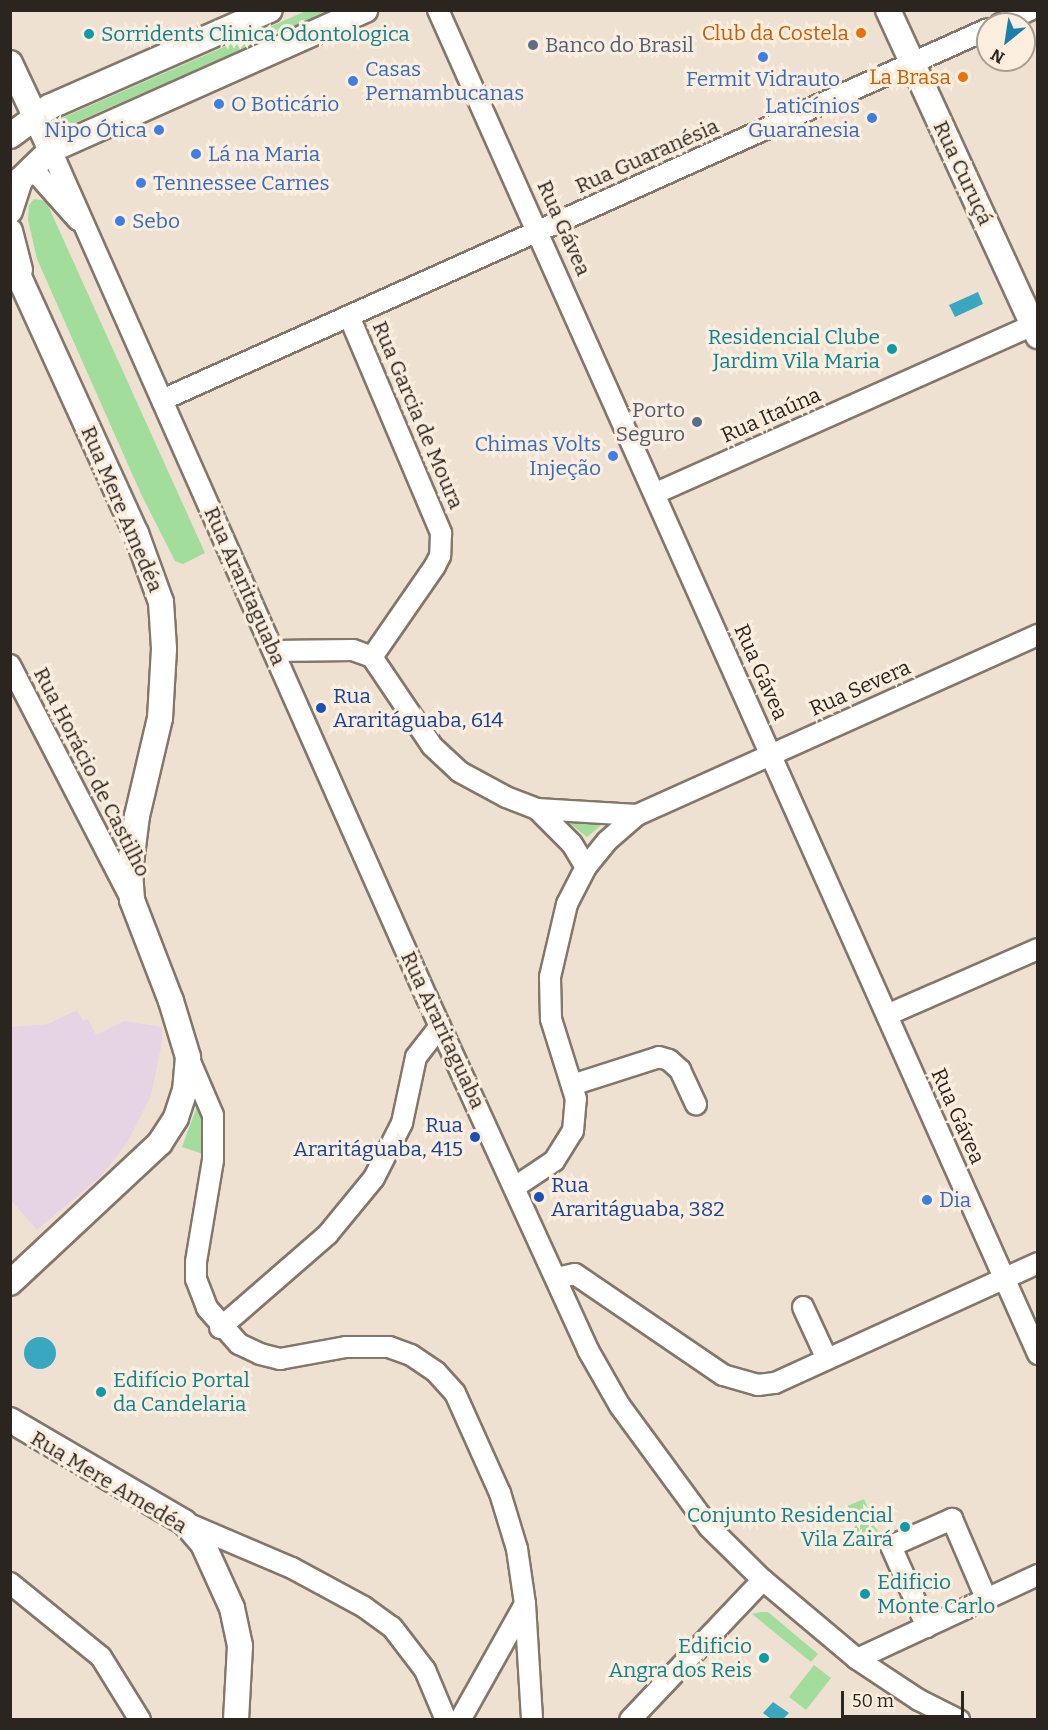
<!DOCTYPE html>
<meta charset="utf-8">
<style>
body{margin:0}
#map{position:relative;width:1048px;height:1730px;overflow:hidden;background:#efe1d2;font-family:Bitter,serif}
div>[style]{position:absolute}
.education>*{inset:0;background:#e6d3e4}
.green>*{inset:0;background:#a3dd9c}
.water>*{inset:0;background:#39a7bf}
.round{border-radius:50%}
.roads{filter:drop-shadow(2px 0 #837769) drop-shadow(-2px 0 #837769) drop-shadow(0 2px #837769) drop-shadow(0 -2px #837769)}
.minor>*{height:20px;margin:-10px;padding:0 10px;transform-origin:10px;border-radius:10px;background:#fff}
.major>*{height:24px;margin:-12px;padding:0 12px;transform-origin:12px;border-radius:12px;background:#fff}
.dots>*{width:16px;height:16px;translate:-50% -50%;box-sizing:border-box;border:3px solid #fceedf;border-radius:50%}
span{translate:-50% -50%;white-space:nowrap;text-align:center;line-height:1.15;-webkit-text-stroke:6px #fceedf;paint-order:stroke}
.food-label{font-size:21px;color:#c56008}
.right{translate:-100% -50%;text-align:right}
.culture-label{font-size:21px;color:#0d838f}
.left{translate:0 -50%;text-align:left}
.service-label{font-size:21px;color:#4e5e75}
.shop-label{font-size:21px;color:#366cbe}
.street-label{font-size:21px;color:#2a251f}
.transit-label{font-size:21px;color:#164399}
.frame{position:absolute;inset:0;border:12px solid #2a251f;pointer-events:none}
.north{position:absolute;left:976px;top:12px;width:60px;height:60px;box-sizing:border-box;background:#fceedf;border:2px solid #a89e92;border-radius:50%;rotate:210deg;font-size:16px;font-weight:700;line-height:24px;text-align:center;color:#2a251f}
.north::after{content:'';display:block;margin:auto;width:21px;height:27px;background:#1a7faa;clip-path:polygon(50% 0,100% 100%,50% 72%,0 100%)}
.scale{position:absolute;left:841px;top:1691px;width:123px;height:27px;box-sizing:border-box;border:3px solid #2a251f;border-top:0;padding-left:8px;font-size:18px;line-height:21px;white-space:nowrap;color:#2a251f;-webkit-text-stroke:4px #fceedf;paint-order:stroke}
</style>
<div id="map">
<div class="education">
<div style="clip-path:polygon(77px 1010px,83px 1021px,88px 1019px,96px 1035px,124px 1021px,162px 1027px,162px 1042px,151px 1096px,127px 1143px,102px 1175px,37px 1230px,11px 1200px,11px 1027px,48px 1024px)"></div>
</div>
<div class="green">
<div style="clip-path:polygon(306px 11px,330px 11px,58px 130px,55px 121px)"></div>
<div style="clip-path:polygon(34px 199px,46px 201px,205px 553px,183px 564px,175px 561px,141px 494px,37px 259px,28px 220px,29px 205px)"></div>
<div style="clip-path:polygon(568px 822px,584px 824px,604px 823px,587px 837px)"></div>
<div style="clip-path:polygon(199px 1101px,209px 1116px,203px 1154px,182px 1147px)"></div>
<div style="clip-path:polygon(864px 1499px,878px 1532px,860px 1540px,845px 1507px)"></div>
<div style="clip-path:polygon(760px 1612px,768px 1612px,818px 1654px,811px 1662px,752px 1614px)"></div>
<div style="clip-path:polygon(814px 1665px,831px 1678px,806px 1710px,789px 1697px)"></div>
</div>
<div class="water">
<div style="clip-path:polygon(978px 292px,983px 304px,955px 317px,949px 305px)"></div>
<div class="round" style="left:24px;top:1337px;width:32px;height:32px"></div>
<div style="clip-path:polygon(773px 1702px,789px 1713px,783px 1719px,771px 1719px,763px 1713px)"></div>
</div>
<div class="roads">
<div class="minor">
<div style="left:438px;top:10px;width:1472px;rotate:65.94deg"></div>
<div style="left:1000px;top:24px;width:33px;rotate:-25deg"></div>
<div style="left:51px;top:150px;width:928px;rotate:66.09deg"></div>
<div style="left:427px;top:998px;width:387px;rotate:65.4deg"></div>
<div style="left:588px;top:1350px;width:64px;rotate:60.3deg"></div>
<div style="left:620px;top:1406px;width:150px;rotate:53.7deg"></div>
<div style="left:709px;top:1527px;width:76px;rotate:44.5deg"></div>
<div style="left:763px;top:1580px;width:123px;rotate:40deg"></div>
<div style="left:857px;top:1659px;width:74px;rotate:33.5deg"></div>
<div style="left:919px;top:1700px;width:45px;rotate:26.6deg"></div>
<div style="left:31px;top:167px;width:71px;rotate:48.4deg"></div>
<div style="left:349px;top:316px;width:236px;rotate:67deg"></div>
<div style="left:441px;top:533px;width:23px;rotate:92deg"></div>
<div style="left:440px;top:556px;width:11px;rotate:117deg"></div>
<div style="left:435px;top:566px;width:111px;rotate:124.7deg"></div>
<div style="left:162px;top:400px;width:905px;rotate:-24.19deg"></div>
<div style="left:656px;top:493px;width:418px;rotate:-24deg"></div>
<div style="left:274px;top:651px;width:79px;rotate:-0.7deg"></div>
<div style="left:353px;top:650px;width:20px;rotate:20deg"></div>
<div style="left:372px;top:657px;width:107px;rotate:56deg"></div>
<div style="left:432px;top:746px;width:38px;rotate:43deg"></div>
<div style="left:460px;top:772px;width:52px;rotate:28.5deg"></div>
<div style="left:506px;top:797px;width:33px;rotate:21deg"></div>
<div style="left:537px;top:809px;width:100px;rotate:3.4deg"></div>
<div style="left:10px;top:665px;width:263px;rotate:62.6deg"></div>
<div style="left:537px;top:809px;width:49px;rotate:45deg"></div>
<div style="left:572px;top:844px;width:27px;rotate:59deg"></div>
<div style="left:887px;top:1015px;width:165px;rotate:-23.6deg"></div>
<div style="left:188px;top:1057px;width:63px;rotate:66.7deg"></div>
<div style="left:213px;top:1115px;width:45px;rotate:90deg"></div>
<div style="left:213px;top:1160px;width:103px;rotate:99.5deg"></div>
<div style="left:196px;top:1262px;width:17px;rotate:90deg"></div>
<div style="left:196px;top:1279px;width:31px;rotate:69deg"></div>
<div style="left:207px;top:1308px;width:48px;rotate:48.4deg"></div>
<div style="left:239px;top:1344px;width:23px;rotate:25deg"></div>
<div style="left:260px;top:1354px;width:21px;rotate:14deg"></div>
<div style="left:280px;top:1359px;width:67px;rotate:-10.3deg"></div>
<div style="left:346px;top:1347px;width:43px"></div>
<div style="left:389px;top:1347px;width:23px;rotate:20deg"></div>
<div style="left:411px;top:1355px;width:30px;rotate:34deg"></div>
<div style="left:436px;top:1372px;width:28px;rotate:48deg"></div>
<div style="left:455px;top:1393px;width:110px;rotate:65.8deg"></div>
<div style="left:500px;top:1493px;width:59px;rotate:73.1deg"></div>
<div style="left:517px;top:1549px;width:56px;rotate:81.7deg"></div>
<div style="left:525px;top:1604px;width:116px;rotate:86.5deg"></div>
<div style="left:572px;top:1085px;width:91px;rotate:-17.8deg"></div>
<div style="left:659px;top:1057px;width:10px;rotate:17deg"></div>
<div style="left:669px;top:1060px;width:15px;rotate:42deg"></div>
<div style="left:680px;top:1070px;width:38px;rotate:65deg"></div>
<div style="left:515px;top:1187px;width:47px;rotate:-33.7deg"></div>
<div style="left:554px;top:1161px;width:36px;rotate:-58deg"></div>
<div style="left:573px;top:1131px;width:32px;rotate:-85deg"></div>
<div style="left:576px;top:1099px;width:84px;rotate:-107.4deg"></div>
<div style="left:551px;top:1019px;width:42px;rotate:-91.4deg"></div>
<div style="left:550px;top:977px;width:75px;rotate:-76.9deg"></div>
<div style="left:567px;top:904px;width:42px;rotate:-62.8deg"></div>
<div style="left:586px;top:867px;width:33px;rotate:-51deg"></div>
<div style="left:607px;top:841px;width:40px;rotate:-41deg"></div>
<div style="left:637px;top:815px;width:440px;rotate:-24.2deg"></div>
<div style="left:557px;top:1278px;width:18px;rotate:-13deg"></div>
<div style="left:575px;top:1274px;width:179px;rotate:34.3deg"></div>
<div style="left:723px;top:1375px;width:36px;rotate:16deg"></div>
<div style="left:758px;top:1385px;width:17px;rotate:-7deg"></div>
<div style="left:775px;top:1383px;width:289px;rotate:-24.5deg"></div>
<div style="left:803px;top:1307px;width:57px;rotate:65.2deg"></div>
<div style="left:220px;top:1328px;width:143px;rotate:-41deg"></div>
<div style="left:328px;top:1234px;width:72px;rotate:-50.6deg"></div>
<div style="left:374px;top:1178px;width:62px;rotate:-63deg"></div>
<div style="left:402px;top:1123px;width:67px;rotate:-78deg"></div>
<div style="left:416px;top:1057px;width:39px;rotate:-52deg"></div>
<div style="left:184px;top:1522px;width:117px;rotate:23.1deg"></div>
<div style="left:292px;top:1568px;width:82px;rotate:28.4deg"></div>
<div style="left:364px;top:1607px;width:34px;rotate:36deg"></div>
<div style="left:392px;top:1627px;width:54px;rotate:52.5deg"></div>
<div style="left:425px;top:1670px;width:54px;rotate:67.2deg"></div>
<div style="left:10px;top:1583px;width:117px;rotate:39.1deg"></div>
<div style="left:101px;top:1657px;width:74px;rotate:58.2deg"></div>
<div style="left:927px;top:1627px;width:89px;rotate:-114deg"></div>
<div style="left:891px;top:1546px;width:67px;rotate:-23.9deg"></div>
<div style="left:952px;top:1519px;width:86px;rotate:66.7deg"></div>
<div style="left:857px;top:1659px;width:200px;rotate:-24.9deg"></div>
<div style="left:460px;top:1720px;width:133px;rotate:-60.7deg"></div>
<div style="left:630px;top:1720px;width:193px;rotate:-46.5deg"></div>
</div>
<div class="major">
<div style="left:888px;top:10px;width:359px;rotate:65.3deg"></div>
<div style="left:10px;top:63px;width:96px;rotate:64.8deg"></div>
<div style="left:10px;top:136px;width:49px;rotate:-36.6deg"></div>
<div style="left:49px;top:107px;width:241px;rotate:-23.7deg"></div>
<div style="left:10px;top:211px;width:33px;rotate:-72deg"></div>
<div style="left:20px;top:180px;width:43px;rotate:-44.1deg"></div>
<div style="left:51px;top:150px;width:344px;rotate:-24deg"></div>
<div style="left:10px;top:231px;width:40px;rotate:75.6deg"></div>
<div style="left:10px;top:257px;width:303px;rotate:65.5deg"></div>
<div style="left:136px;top:533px;width:73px;rotate:70.1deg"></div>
<div style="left:161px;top:602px;width:47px;rotate:86.3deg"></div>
<div style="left:164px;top:649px;width:69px;rotate:93.3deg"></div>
<div style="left:160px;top:718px;width:101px;rotate:103.2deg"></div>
<div style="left:137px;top:816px;width:55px;rotate:97.3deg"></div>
<div style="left:130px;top:871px;width:29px;rotate:86deg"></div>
<div style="left:132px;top:900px;width:108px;rotate:68.9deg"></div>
<div style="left:171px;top:1001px;width:59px;rotate:73.1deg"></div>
<div style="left:188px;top:1057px;width:33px;rotate:95deg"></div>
<div style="left:185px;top:1090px;width:29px;rotate:108deg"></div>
<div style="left:176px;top:1118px;width:30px;rotate:123deg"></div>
<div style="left:160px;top:1143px;width:205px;rotate:137deg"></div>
<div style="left:10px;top:1420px;width:202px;rotate:30.4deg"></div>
<div style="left:184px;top:1522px;width:29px;rotate:49deg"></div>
<div style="left:203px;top:1544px;width:70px;rotate:65.6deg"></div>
<div style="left:232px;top:1608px;width:39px;rotate:78deg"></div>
<div style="left:240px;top:1646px;width:74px;rotate:93.1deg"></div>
</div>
</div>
<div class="dots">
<div style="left:861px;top:33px;background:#e8710a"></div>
<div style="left:89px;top:34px;background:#0f9aa8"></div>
<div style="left:533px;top:45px;background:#5c6f8a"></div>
<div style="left:763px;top:57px;background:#3f7fe0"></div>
<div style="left:963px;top:77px;background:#e8710a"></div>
<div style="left:353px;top:81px;background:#3f7fe0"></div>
<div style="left:219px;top:104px;background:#3f7fe0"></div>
<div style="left:872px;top:118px;background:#3f7fe0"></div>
<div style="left:159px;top:130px;background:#3f7fe0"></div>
<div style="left:196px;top:154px;background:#3f7fe0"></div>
<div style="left:141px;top:183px;background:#3f7fe0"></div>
<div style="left:120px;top:221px;background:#3f7fe0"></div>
<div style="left:892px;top:349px;background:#0f9aa8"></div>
<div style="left:697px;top:422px;background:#5c6f8a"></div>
<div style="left:613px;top:456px;background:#3f7fe0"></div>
<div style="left:321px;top:708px;background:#1a4fb4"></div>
<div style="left:475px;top:1137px;background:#1a4fb4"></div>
<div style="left:539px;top:1197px;background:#1a4fb4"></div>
<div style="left:927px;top:1200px;background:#3f7fe0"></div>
<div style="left:101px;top:1392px;background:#0f9aa8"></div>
<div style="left:905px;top:1527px;background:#0f9aa8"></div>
<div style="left:865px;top:1594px;background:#0f9aa8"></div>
<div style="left:764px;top:1658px;background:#0f9aa8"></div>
</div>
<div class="food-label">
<span class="right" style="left:849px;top:33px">Club da Costela</span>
<span class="right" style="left:951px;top:77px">La Brasa</span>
</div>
<div class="culture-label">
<span class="left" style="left:101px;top:34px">Sorridents Clinica Odontologica</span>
<span class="right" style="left:880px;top:349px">Residencial Clube<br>Jardim Vila Maria</span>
<span class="left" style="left:113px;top:1392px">Edifício Portal<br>da Candelaria</span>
<span class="right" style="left:893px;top:1527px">Conjunto Residencial<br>Vila Zairá</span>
<span class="left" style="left:877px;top:1594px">Edificio<br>Monte Carlo</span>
<span class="right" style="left:752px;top:1658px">Edificio<br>Angra dos Reis</span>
</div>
<div class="service-label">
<span class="left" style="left:545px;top:45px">Banco do Brasil</span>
<span class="right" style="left:685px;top:422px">Porto<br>Seguro</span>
</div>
<div class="shop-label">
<span class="left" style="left:365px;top:81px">Casas<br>Pernambucanas</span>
<span style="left:763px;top:79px">Fermit Vidrauto</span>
<span class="left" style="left:231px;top:104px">O Boticário</span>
<span class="right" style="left:860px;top:118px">Laticínios<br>Guaranesia</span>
<span class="right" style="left:147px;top:130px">Nipo Ótica</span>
<span class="left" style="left:208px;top:154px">Lá na Maria</span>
<span class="left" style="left:153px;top:183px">Tennessee Carnes</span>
<span class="left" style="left:132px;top:221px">Sebo</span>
<span class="right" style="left:601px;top:456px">Chimas Volts<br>Injeção</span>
<span class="left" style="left:939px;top:1200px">Dia</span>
</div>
<div class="street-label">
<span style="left:647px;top:156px;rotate:-24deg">Rua Guaranésia</span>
<span style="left:963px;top:173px;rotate:65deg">Rua Curuçá</span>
<span style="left:564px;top:228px;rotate:66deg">Rua Gávea</span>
<span style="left:418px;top:415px;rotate:67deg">Rua Garcia de Moura</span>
<span style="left:771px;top:415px;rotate:-24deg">Rua Itaúna</span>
<span style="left:122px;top:509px;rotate:67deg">Rua Mere Amedéa</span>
<span style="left:245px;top:586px;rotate:66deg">Rua Araritaguaba</span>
<span style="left:761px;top:672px;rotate:66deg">Rua Gávea</span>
<span style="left:860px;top:688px;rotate:-24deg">Rua Severa</span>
<span style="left:92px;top:772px;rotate:63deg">Rua Horácio de Castilho</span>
<span style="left:443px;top:1030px;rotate:65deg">Rua Araritaguaba</span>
<span style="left:958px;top:1116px;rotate:66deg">Rua Gávea</span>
<span style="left:109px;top:1482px;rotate:31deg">Rua Mere Amedéa</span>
</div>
<div class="transit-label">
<span class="left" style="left:333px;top:708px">Rua<br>Araritáguaba, 614</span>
<span class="right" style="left:463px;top:1137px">Rua<br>Araritáguaba, 415</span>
<span class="left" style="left:551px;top:1197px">Rua<br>Araritáguaba, 382</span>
</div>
<div class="frame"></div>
<div class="north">N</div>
<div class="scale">50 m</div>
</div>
